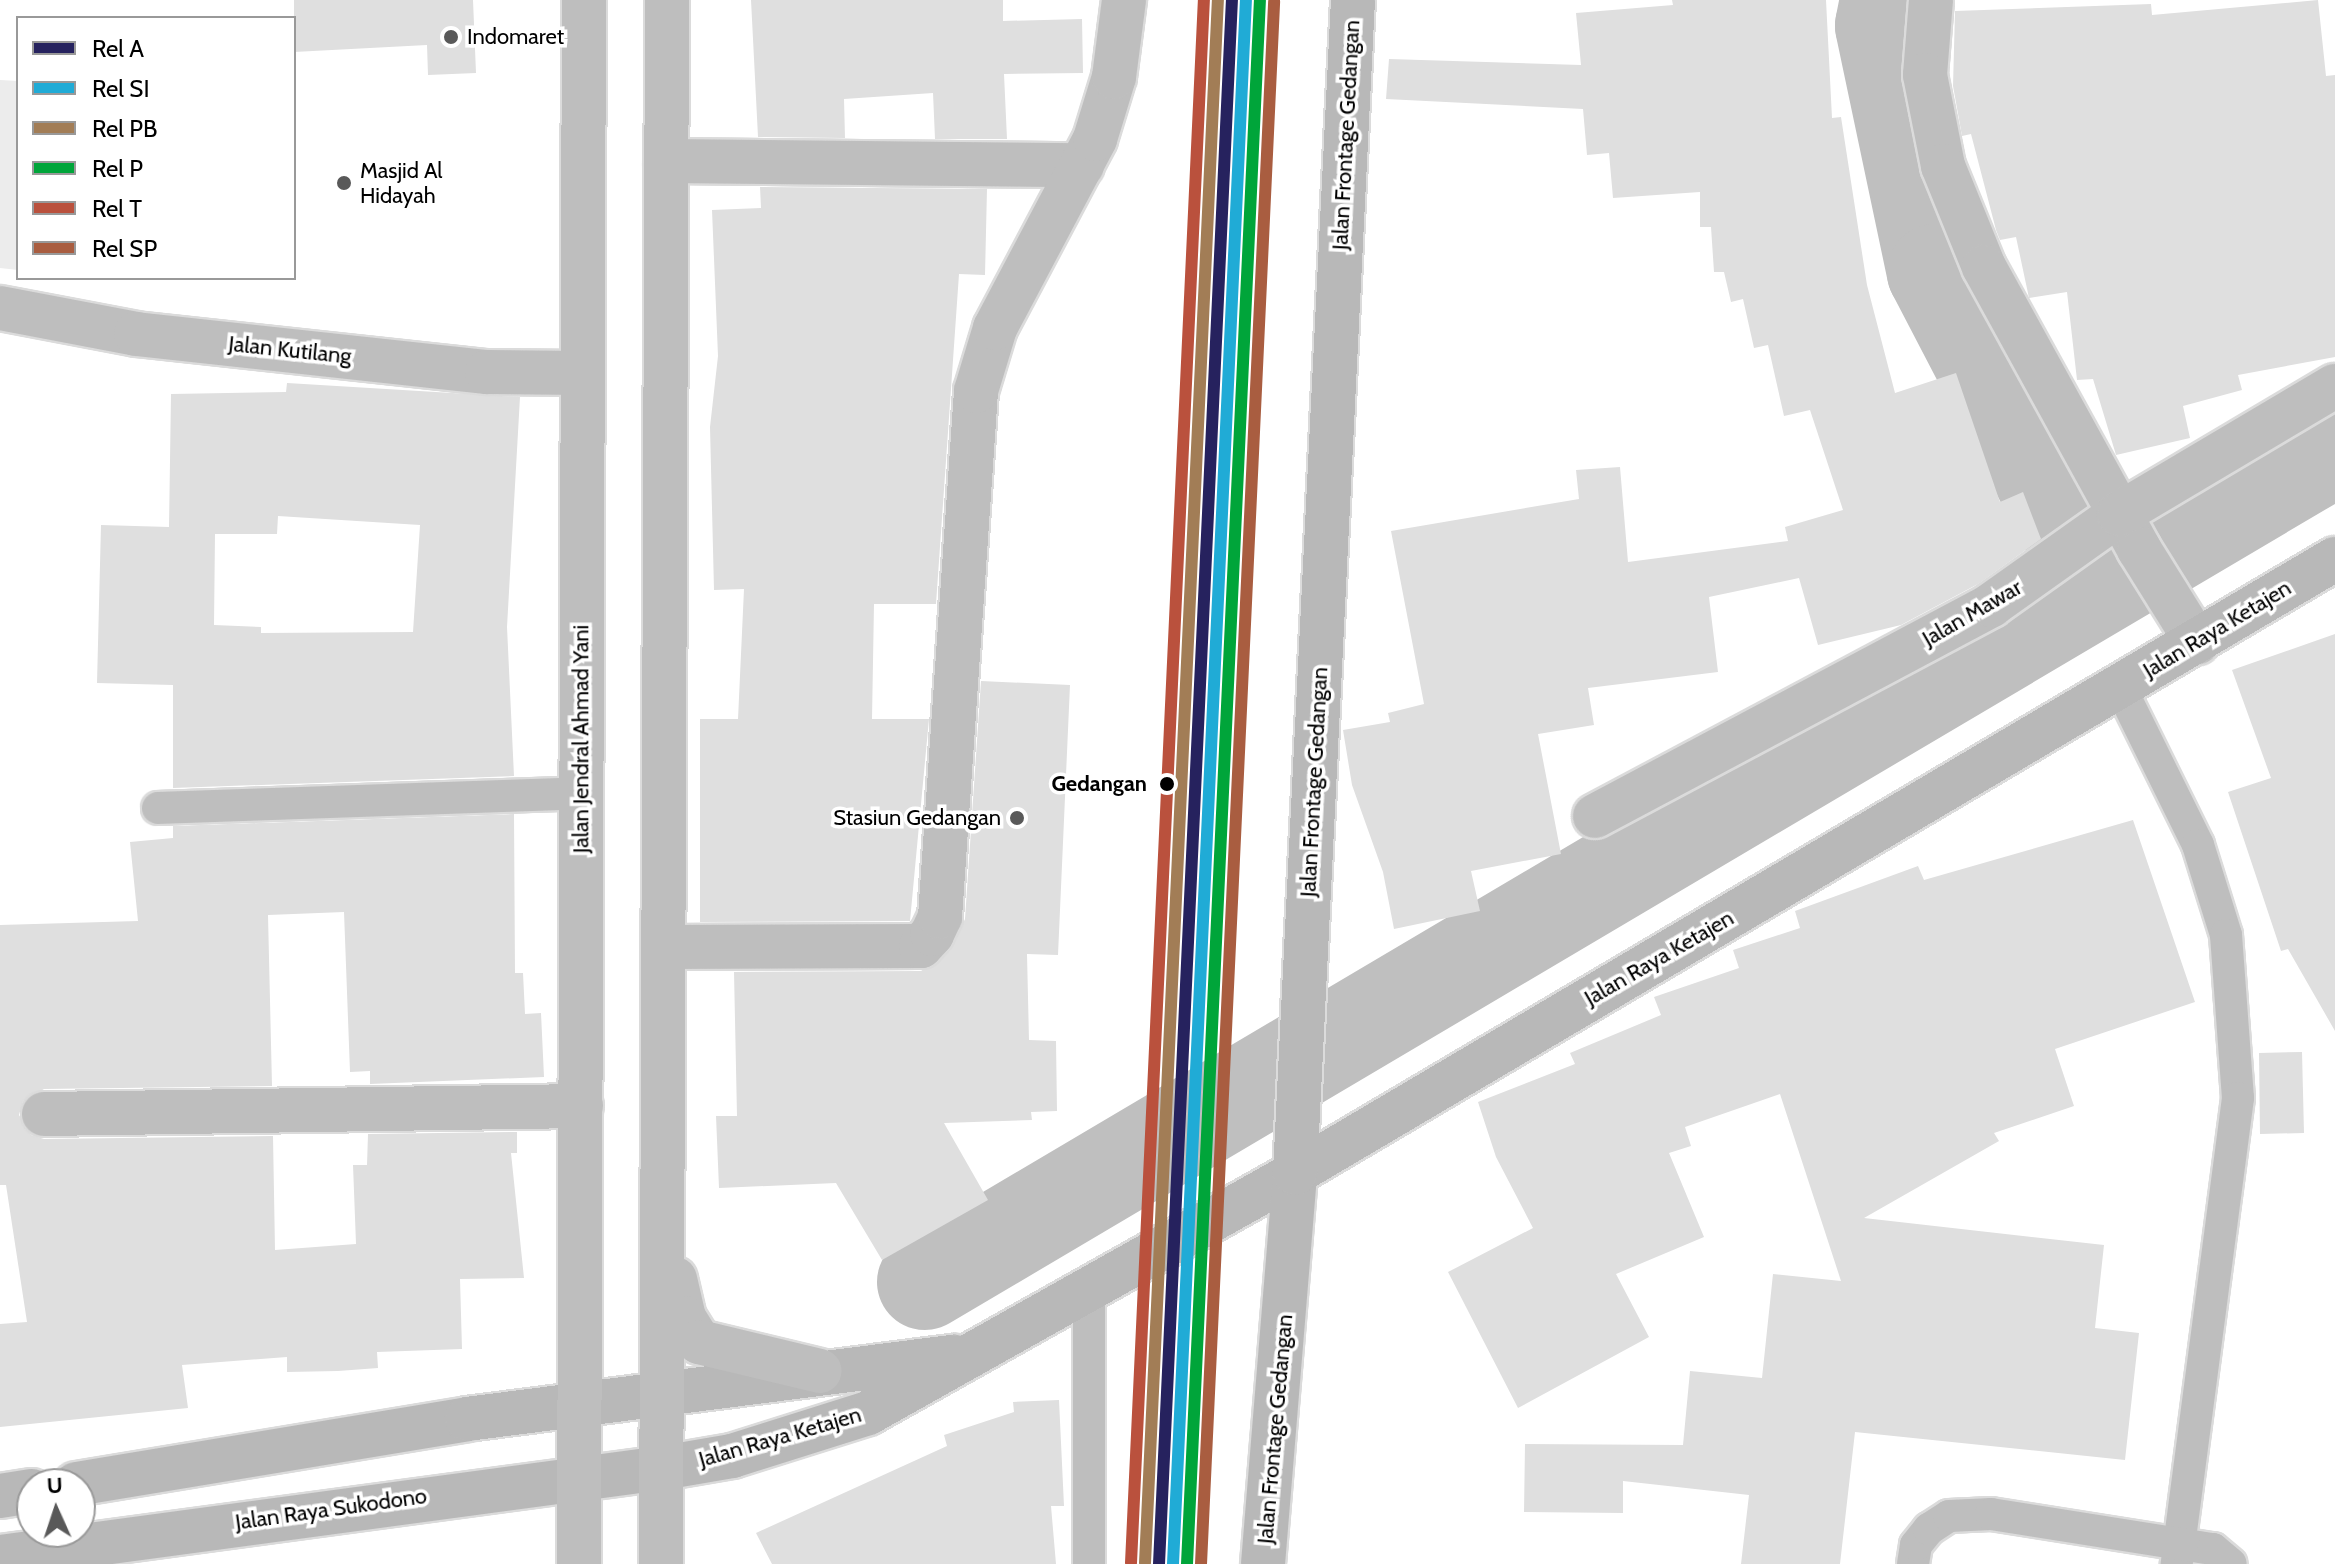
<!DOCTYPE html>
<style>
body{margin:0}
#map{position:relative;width:2335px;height:1564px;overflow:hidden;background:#fff;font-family:Cabin,sans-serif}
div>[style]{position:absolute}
.green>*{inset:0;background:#ececec}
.river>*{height:96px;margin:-48px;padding:0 48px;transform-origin:48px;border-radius:48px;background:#bfbfbf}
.building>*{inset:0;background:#dfdfdf}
.roads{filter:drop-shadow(2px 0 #dbdbdb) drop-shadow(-2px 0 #dbdbdb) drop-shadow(0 2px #dbdbdb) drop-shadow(0 -2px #dbdbdb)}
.lane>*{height:32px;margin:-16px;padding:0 16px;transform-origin:16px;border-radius:16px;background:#bebebe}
.street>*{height:44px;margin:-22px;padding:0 22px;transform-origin:22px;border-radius:22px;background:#bebebe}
.secondary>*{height:44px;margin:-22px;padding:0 22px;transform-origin:22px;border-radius:22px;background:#b8b8b8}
.highway>*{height:44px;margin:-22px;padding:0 22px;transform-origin:22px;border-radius:22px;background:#bebebe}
.rail-1>*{height:12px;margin:-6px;padding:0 6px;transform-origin:6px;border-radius:6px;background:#26225e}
.rail-2>*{height:12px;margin:-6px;padding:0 6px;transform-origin:6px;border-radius:6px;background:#20abd6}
.rail-3>*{height:12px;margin:-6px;padding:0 6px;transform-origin:6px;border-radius:6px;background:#a27d56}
.rail-4>*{height:12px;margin:-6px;padding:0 6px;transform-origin:6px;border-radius:6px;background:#00a53a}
.rail-5>*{height:12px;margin:-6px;padding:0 6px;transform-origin:6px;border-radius:6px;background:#ba513d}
.rail-6>*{height:12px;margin:-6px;padding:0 6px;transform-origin:6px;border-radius:6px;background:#a95d40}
.dots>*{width:22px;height:22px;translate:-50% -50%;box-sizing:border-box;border:4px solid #fff;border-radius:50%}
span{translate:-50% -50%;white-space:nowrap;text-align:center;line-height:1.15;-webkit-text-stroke:7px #fff;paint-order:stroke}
.poi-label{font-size:22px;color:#000}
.left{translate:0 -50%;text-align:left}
.right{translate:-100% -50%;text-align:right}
.street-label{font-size:22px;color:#000}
.stop-label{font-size:22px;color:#000;font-weight:700}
.legend{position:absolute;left:16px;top:16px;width:280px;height:264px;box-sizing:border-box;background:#fff;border:2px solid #999;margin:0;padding:10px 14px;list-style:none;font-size:24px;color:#000}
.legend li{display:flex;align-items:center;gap:16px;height:40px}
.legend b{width:40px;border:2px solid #999}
.north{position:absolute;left:16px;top:1468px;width:80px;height:80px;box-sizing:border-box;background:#fff;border:2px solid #999;border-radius:50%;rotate:357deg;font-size:22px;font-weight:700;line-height:32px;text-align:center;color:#000}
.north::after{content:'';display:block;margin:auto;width:28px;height:36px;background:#595959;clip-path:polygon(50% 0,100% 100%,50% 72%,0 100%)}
</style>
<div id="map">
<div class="green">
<div style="clip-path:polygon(0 80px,18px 81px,18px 270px,0 268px)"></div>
</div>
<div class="river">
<div style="left:1888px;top:0;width:26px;rotate:101deg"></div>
<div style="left:1883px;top:26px;width:251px;rotate:78.1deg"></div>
<div style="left:1935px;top:272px;width:299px;rotate:62.5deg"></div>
<div style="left:925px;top:1282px;width:1638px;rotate:-30.6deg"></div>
</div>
<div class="building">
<div style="clip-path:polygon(294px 0,473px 0,476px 73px,428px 75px,427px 45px,294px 52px)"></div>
<div style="clip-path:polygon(751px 0,1003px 0,1003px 21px,1082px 19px,1083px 73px,1004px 74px,1007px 139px,935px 139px,933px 93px,844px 99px,845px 138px,758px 137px)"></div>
<div style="clip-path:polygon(1672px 0,1826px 0,1832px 118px,1841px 117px,1867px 285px,1895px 393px,1956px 373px,2000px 502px,2023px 492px,2041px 539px,1978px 584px,1901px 625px,1818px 645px,1799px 578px,1709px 597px,1718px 672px,1588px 688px,1594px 725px,1538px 734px,1561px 854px,1471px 871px,1480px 911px,1394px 929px,1383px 872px,1352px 785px,1343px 730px,1390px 722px,1388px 713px,1424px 704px,1391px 531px,1579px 499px,1576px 470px,1620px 467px,1628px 562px,1788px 541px,1785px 527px,1843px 510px,1810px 410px,1784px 416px,1768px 345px,1754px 348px,1743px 299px,1731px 302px,1724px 272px,1714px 272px,1711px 227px,1700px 227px,1700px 192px,1613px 198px,1609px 153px,1587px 155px,1583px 109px,1386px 99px,1389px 59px,1581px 65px,1576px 13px,1673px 5px)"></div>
<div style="clip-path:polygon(2318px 0,2326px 76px,2335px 75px,2335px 357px,2238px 375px,2242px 390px,2183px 406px,2190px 438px,2116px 455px,2093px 379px,2077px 380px,2067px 292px,2029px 298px,2016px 237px,2000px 240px,1996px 230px,1971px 134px,1962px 136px,1953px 86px,1955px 11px,2151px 4px,2152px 15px)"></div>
<div style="clip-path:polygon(760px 187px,987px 189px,985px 275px,959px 274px,936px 604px,874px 604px,872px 719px,929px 719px,910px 921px,700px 922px,700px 719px,738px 719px,744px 589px,714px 590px,710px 427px,718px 356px,712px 210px,761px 208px)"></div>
<div style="clip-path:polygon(evenodd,287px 383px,520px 397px,507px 627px,514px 776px,173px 788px,173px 685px,97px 683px,101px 525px,169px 527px,171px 394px,286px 392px,287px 383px,278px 516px,420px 525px,413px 632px,261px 633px,261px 627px,214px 625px,215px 534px,277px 534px,278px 516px)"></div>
<div style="clip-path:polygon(2335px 634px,2335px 1031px,2288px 949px,2281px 951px,2228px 792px,2271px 778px,2232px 670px)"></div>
<div style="clip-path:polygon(981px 681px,1070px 685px,1058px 955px,1027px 954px,1029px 1040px,1056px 1041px,1057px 1111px,1031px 1112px,1032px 1120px,944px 1123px,988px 1200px,882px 1260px,836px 1183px,719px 1188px,716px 1116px,737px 1116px,734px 972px,921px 971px,950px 951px,965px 919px)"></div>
<div style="clip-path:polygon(514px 814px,515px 973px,523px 973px,525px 1014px,541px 1013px,544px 1077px,370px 1084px,370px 1071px,350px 1072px,344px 912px,268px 915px,272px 1086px,44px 1089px,23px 1101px,19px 1115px,31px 1135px,44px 1139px,273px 1136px,275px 1250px,356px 1244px,353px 1165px,367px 1165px,368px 1134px,517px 1132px,517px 1153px,511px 1153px,524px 1278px,460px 1279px,462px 1349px,377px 1352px,378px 1368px,338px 1371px,287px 1372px,287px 1357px,182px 1365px,188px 1408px,0 1427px,0 1324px,27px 1322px,6px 1185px,0 1185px,0 925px,138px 921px,130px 842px,173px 838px,173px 826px)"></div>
<div style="clip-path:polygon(2133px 820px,2195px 1002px,2055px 1049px,2074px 1106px,1994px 1133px,1999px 1141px,1864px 1218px,2104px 1245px,2095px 1328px,2139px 1333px,2125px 1460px,1855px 1432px,1840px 1564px,1741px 1564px,1749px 1495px,1623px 1481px,1623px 1513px,1524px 1512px,1525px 1444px,1683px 1445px,1690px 1371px,1762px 1378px,1773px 1274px,1841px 1281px,1780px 1094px,1685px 1127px,1691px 1146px,1669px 1153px,1704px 1237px,1616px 1274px,1649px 1337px,1518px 1408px,1448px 1272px,1533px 1228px,1496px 1157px,1478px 1102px,1575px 1064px,1570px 1053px,1661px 1015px,1654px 997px,1739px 968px,1733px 950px,1800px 928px,1795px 911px,1918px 866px,1924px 880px)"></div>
<div style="clip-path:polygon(2302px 1052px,2304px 1133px,2260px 1134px,2259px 1053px)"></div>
<div style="clip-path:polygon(1059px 1400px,1064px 1506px,1051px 1506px,1056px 1564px,772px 1564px,756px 1533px,947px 1446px,944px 1435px,1014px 1412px,1013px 1402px)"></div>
</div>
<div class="roads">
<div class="lane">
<div style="left:2120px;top:687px;width:176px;rotate:63.7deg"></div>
<div style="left:2198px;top:845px;width:94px;rotate:72.7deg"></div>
<div style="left:2226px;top:935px;width:163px;rotate:85.8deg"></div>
<div style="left:2238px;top:1098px;width:470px;rotate:97.5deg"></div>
<div style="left:158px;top:808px;width:423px;rotate:-2deg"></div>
<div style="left:1089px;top:1564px;width:278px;rotate:-90deg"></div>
<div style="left:1913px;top:1564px;width:19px;rotate:-81deg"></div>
<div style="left:1916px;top:1545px;width:21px;rotate:-51deg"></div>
<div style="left:1929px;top:1529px;width:24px;rotate:-33deg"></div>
<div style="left:1949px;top:1516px;width:42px;rotate:-2.7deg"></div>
<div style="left:1991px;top:1514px;width:225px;rotate:9deg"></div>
<div style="left:2213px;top:1549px;width:23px;rotate:40deg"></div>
</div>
<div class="street">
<div style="left:1931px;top:0;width:75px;rotate:94.6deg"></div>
<div style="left:1925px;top:75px;width:93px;rotate:78.8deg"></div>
<div style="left:1943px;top:166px;width:109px;rotate:67.9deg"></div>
<div style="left:1984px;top:267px;width:322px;rotate:61.2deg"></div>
<div style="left:2139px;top:549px;width:110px;rotate:58.1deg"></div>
<div style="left:666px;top:161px;width:416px;rotate:0.6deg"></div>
<div style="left:0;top:308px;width:138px;rotate:10.8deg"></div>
<div style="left:136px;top:334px;width:353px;rotate:6.2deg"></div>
<div style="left:487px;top:372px;width:96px;rotate:0.6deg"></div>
<div style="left:1595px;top:816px;width:449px;rotate:-28deg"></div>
<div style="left:1991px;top:605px;width:157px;rotate:-35.4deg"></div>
<div style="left:2119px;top:514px;width:251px;rotate:-30.7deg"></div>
<div style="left:663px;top:947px;width:258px;rotate:-0.2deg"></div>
<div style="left:921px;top:946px;width:16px;rotate:-47deg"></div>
<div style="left:932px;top:934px;width:19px;rotate:-65deg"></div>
<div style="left:940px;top:917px;width:527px;rotate:-86.08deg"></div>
<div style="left:976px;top:391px;width:66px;rotate:-73.2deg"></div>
<div style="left:995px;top:328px;width:214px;rotate:-62.1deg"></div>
<div style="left:1095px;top:139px;width:65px;rotate:-73deg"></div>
<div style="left:1114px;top:77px;width:78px;rotate:-82.6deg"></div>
<div style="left:44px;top:1114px;width:537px;rotate:-0.85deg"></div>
</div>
<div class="secondary">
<div style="left:76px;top:1484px;width:396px;rotate:-9.4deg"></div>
<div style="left:467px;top:1419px;width:491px;rotate:-7.3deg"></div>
<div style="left:0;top:1496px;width:32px;rotate:-9deg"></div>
<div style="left:0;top:1557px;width:668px;rotate:-7.66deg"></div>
<div style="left:662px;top:1468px;width:71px;rotate:-9.7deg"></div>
<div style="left:732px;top:1456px;width:143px;rotate:-17.5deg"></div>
<div style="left:868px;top:1413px;width:490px;rotate:-29.3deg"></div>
<div style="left:1295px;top:1173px;width:1208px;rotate:-30.56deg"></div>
<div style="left:1263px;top:1564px;width:392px;rotate:-85.3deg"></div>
<div style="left:1295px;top:1173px;width:1174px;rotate:-87.17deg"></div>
</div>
<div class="highway">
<div style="left:675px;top:1279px;width:40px;rotate:77deg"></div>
<div style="left:684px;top:1318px;width:28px;rotate:58deg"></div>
<div style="left:699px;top:1342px;width:124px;rotate:13.5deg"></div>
<div style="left:579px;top:1564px;width:1564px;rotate:-89.82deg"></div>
<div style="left:661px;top:1564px;width:1564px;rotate:-89.78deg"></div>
</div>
</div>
<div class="rail-1">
<div style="left:1159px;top:1564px;width:1566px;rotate:-87.33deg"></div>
</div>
<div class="rail-2">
<div style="left:1173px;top:1564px;width:1565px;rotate:-87.33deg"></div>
</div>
<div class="rail-3">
<div style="left:1145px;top:1563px;width:1565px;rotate:-87.33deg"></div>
</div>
<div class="rail-4">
<div style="left:1187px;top:1564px;width:1565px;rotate:-87.33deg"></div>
</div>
<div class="rail-5">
<div style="left:1131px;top:1563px;width:1565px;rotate:-87.33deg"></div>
</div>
<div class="rail-6">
<div style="left:1201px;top:1564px;width:1564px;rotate:-87.32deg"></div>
</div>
<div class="dots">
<div style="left:451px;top:37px;background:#595959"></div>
<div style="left:344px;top:183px;background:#595959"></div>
<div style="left:1167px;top:784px;background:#000"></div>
<div style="left:1017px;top:818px;background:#595959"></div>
</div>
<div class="poi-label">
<span class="left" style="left:467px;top:37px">Indomaret</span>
<span class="left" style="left:360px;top:183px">Masjid Al<br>Hidayah</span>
<span class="right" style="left:1001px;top:818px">Stasiun Gedangan</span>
</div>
<div class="street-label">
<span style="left:1346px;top:135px;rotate:-87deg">Jalan Frontage Gedangan</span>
<span style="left:290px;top:350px;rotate:6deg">Jalan Kutilang</span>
<span style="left:1972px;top:613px;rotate:-30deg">Jalan Mawar</span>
<span style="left:2217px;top:629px;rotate:-31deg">Jalan Raya Ketajen</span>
<span style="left:581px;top:739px;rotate:-90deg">Jalan Jendral Ahmad Yani</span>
<span style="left:1314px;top:782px;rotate:-87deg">Jalan Frontage Gedangan</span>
<span style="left:1659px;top:958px;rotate:-30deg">Jalan Raya Ketajen</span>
<span style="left:1275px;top:1429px;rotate:-85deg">Jalan Frontage Gedangan</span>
<span style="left:780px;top:1437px;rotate:-16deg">Jalan Raya Ketajen</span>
<span style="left:331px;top:1509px;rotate:-8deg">Jalan Raya Sukodono</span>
</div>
<div class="stop-label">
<span class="right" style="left:1147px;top:784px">Gedangan</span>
</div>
<ul class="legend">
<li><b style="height:10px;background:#26225e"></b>Rel A</li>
<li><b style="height:10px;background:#20abd6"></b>Rel SI</li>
<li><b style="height:10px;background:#a27d56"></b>Rel PB</li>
<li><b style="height:10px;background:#00a53a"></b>Rel P</li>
<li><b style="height:10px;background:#ba513d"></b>Rel T</li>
<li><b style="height:10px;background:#a95d40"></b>Rel SP</li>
</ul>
<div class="north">U</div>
</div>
